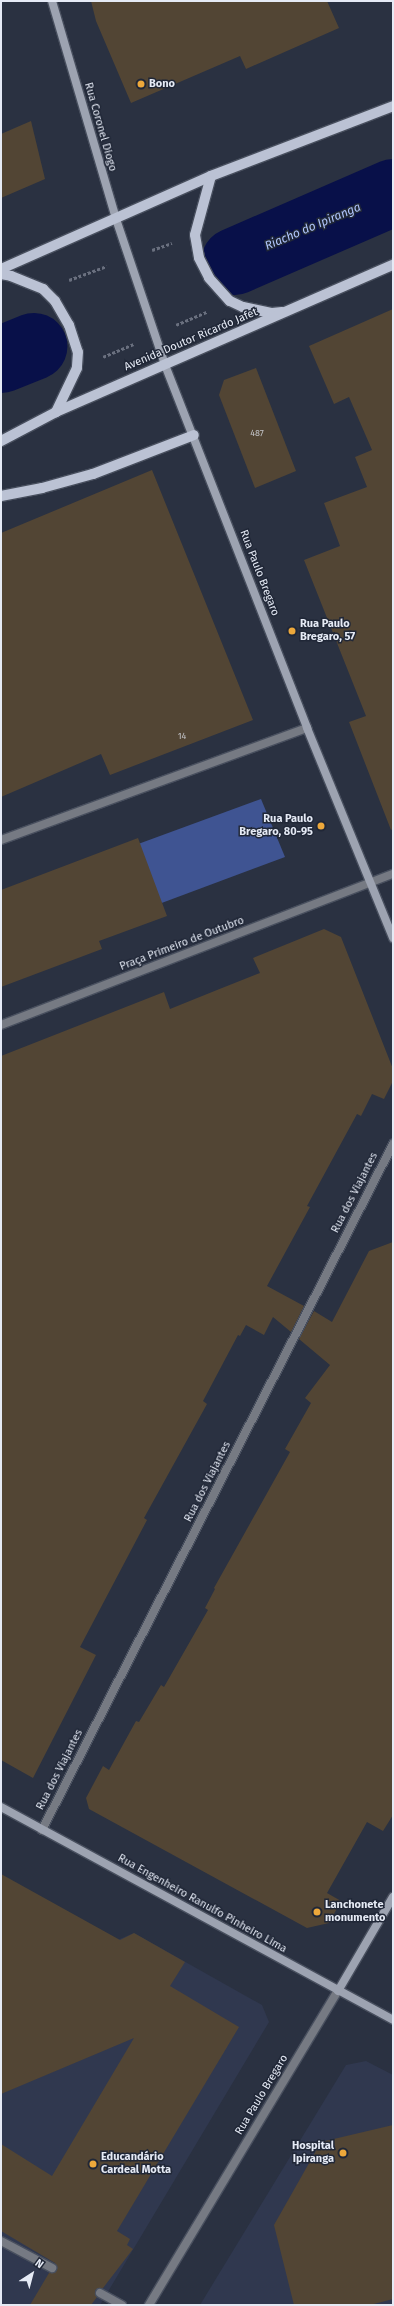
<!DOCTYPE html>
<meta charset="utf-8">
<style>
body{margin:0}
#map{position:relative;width:394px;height:2306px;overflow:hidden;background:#2a3141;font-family:"Fira Sans",sans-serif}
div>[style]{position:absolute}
.built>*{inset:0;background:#30384f}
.green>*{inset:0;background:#3f5492}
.river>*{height:67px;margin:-33.5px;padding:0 33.5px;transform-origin:33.5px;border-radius:33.5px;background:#081049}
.building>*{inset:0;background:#524534}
.path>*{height:2.5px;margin-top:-1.25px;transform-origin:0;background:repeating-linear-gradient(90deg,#6a707f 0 3px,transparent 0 5px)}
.roads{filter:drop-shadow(1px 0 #484f5e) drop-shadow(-1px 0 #484f5e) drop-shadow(0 1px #484f5e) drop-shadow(0 -1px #484f5e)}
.lane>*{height:8px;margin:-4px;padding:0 4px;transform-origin:4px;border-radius:4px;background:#767a83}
.street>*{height:8px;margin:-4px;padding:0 4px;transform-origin:4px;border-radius:4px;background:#767a83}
.secondary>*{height:8px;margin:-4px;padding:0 4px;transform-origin:4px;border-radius:4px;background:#9da3b1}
.primary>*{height:10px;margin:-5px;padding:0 5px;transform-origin:5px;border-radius:5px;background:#bbc2d4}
.dots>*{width:11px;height:11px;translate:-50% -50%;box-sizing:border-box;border:2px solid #202737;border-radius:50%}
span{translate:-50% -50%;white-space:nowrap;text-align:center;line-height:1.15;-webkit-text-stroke:3px #202737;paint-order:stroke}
.number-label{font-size:9px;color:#c0c1c5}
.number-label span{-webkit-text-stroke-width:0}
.poi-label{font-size:11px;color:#e5eaf5;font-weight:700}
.left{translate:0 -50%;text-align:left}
.right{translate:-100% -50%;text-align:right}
.street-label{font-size:11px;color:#e5eaf5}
.water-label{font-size:12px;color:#b0c5fc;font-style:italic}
.frame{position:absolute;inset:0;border:2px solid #e5eaf5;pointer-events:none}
.north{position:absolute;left:12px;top:2254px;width:40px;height:40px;-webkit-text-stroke:3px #202737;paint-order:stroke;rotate:36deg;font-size:11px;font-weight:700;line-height:16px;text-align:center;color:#e5eaf5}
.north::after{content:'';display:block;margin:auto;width:14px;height:18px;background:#e5eaf5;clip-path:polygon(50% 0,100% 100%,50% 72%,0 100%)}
</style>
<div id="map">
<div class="built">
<div style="clip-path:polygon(134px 1933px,262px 2005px,269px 2022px,100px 2305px,1px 2305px,1px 1989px)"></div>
<div style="clip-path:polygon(366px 2061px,393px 2075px,393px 2305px,200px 2305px,346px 2065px)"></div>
</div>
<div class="green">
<div style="clip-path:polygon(261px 799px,285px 857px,1px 963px,21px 887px)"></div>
</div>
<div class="river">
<div style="left:234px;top:261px;width:173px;rotate:-23.5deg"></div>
<div style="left:1px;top:359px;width:35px;rotate:-22deg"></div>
</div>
<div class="building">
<div style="clip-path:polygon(91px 1px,327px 1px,339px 28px,246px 69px,240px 56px,131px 103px,96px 21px)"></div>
<div style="clip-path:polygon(31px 121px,45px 179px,1px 198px,1px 134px)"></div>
<div style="clip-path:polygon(393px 309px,393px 829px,391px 830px,349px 722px,366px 716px,304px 560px,340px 546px,324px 503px,367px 487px,355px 457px,372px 450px,349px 397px,334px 404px,309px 346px)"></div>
<div style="clip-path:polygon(256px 368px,296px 471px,255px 488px,219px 395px,224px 380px)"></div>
<div style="clip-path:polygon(152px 470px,253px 720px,110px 775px,101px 754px,1px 797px,1px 533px)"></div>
<div style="clip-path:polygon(138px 838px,167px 916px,99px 941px,102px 949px,1px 987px,1px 890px)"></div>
<div style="clip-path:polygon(324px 929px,341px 937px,393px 1069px,393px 1081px,384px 1099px,372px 1094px,361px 1116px,357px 1114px,307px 1206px,310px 1207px,267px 1286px,304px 1306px,291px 1332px,273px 1317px,264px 1335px,246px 1325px,240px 1336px,238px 1335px,203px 1401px,207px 1404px,144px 1518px,147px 1520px,80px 1647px,96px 1655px,33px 1778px,1px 1760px,1px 1056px,164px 992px,170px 1009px,217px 990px,260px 973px,253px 958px)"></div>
<div style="clip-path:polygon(393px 1242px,393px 1815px,383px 1831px,367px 1822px,327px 1893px,341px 1901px,329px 1923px,307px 1928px,89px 1809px,86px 1798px,103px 1766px,109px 1770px,136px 1721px,139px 1722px,161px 1685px,164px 1687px,208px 1610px,205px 1608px,215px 1589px,214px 1588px,290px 1452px,285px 1449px,311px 1403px,305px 1398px,330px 1365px,299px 1339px,314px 1311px,332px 1322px,369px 1251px)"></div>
<div style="clip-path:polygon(1px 1874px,120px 1940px,134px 1933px,185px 1962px,170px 1986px,239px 2027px,117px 2231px,130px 2239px,127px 2245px,133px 2249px,103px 2288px,99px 2288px,95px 2290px,97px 2297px,91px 2305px,30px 2305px,49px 2273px,55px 2272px,57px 2267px,55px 2263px,1px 2231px,1px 2144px,52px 2176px,134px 2038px,1px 2094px)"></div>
<div style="clip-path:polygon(393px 2125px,393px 2299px,370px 2305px,294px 2305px,274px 2225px,321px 2142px)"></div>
</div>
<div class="path">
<div style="left:152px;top:250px;width:21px;rotate:-19deg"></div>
<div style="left:69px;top:280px;width:40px;rotate:-20.2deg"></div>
<div style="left:176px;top:325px;width:34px;rotate:-23deg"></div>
<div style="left:103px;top:357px;width:33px;rotate:-23deg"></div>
</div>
<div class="roads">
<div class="lane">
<div style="left:1px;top:2241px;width:58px;rotate:27.9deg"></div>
<div style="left:100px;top:2293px;width:25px;rotate:29deg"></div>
</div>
<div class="street">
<div style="left:1px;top:840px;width:326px;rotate:-20.1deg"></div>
<div style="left:1px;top:1025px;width:420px;rotate:-21.1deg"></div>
<div style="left:42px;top:1830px;width:771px;rotate:-62.9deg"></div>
<div style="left:149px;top:2305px;width:366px;rotate:-59deg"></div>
</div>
<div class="secondary">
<div style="left:52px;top:1px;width:227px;rotate:73.6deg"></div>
<div style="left:116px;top:219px;width:154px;rotate:71.4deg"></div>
<div style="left:165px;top:365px;width:390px;rotate:68.6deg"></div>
<div style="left:307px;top:728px;width:227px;rotate:67.7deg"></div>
<div style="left:1px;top:1807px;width:446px;rotate:28.5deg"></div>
<div style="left:338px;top:1991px;width:109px;rotate:-59.7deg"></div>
</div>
<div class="primary">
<div style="left:211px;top:176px;width:61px;rotate:105.2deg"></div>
<div style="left:195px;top:235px;width:23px;rotate:80deg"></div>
<div style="left:199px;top:258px;width:22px;rotate:63deg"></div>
<div style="left:209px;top:278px;width:31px;rotate:48deg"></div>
<div style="left:230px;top:301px;width:14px;rotate:25deg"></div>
<div style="left:243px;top:307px;width:30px;rotate:12deg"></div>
<div style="left:272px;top:313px;width:10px;rotate:-6deg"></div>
<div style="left:1px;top:269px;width:230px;rotate:-23.9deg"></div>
<div style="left:211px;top:176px;width:195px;rotate:-21deg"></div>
<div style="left:1px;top:274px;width:10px;rotate:11deg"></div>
<div style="left:11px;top:276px;width:35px;rotate:22deg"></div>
<div style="left:43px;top:289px;width:17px;rotate:45deg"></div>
<div style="left:55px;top:301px;width:28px;rotate:60deg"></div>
<div style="left:69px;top:325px;width:28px;rotate:72deg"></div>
<div style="left:78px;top:352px;width:16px;rotate:94deg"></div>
<div style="left:77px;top:368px;width:49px;rotate:115.5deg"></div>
<div style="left:1px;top:441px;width:62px;rotate:-27.8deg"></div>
<div style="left:56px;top:412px;width:368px;rotate:-23.6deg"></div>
<div style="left:1px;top:496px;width:42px;rotate:-11deg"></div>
<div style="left:42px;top:488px;width:53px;rotate:-15.4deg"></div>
<div style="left:93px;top:474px;width:108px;rotate:-21.1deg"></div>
</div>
</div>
<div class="dots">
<div style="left:141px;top:84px;background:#eda83b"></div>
<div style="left:292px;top:631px;background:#eda83b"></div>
<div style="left:321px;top:826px;background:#eda83b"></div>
<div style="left:317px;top:1912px;background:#eda83b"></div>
<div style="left:343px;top:2153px;background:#eda83b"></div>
<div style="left:93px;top:2164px;background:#eda83b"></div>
</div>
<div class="number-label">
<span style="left:257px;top:433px">487</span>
<span style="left:182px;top:736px">14</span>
</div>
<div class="poi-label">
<span class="left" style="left:149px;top:84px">Bono</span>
<span class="left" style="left:300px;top:631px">Rua Paulo<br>Bregaro, 57</span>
<span class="right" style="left:313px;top:826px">Rua Paulo<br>Bregaro, 80-95</span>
<span class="left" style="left:325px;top:1912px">Lanchonete<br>monumento</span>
<span class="right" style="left:334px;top:2153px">Hospital<br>Ipiranga</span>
<span class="left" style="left:101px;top:2164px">Educandário<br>Cardeal Motta</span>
</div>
<div class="street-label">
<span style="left:100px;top:127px;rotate:74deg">Rua Coronel Diogo</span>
<span style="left:191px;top:340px;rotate:-23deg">Avenida Doutor Ricardo Jafet</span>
<span style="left:259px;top:573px;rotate:69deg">Rua Paulo Bregaro</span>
<span style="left:182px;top:944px;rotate:-21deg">Praça Primeiro de Outubro</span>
<span style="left:355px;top:1193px;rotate:-63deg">Rua dos Viajantes</span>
<span style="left:208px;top:1482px;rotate:-63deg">Rua dos Viajantes</span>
<span style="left:60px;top:1770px;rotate:-63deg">Rua dos Viajantes</span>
<span style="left:202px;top:1904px;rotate:29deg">Rua Engenheiro Ranulfo Pinheiro Lima</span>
<span style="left:262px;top:2095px;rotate:-59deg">Rua Paulo Bregaro</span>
</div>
<div class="water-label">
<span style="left:313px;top:227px;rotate:-23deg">Riacho do Ipiranga</span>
</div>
<div class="frame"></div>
<div class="north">N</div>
</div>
